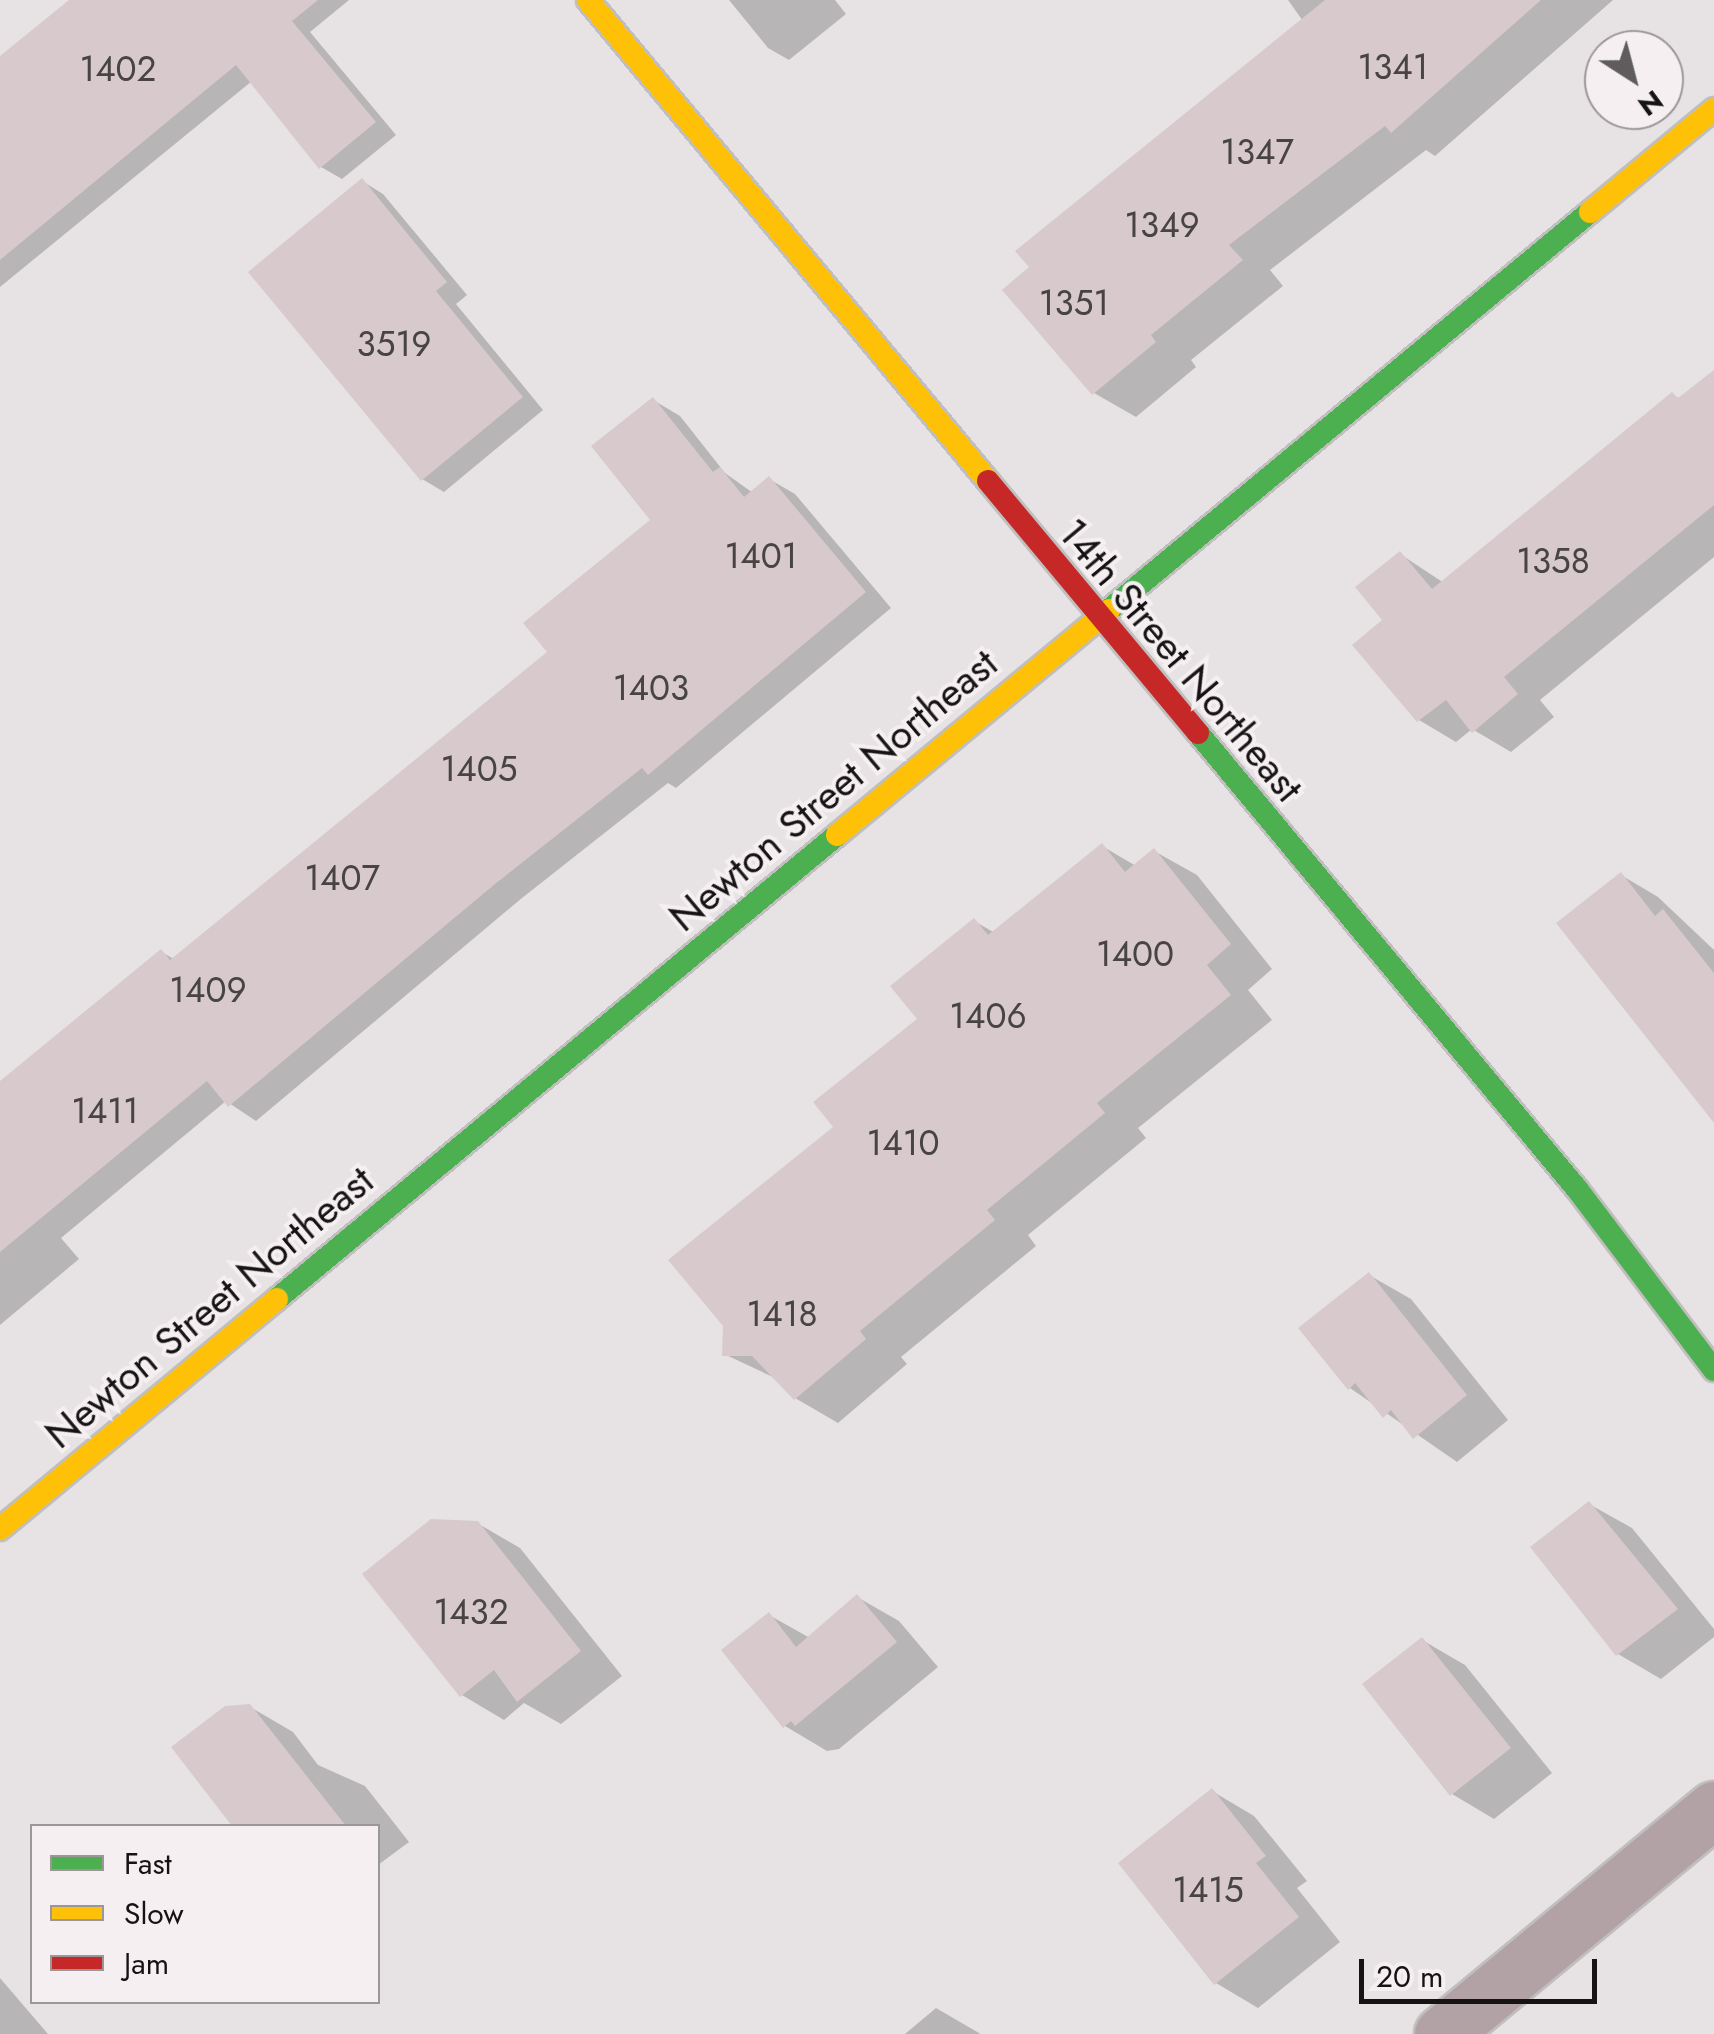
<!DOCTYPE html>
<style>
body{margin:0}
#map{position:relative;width:1714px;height:2034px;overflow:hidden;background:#e7e3e4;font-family:Jost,sans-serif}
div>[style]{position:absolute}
.shadow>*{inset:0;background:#0003}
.building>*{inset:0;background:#d7c9cc}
.roads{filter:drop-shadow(2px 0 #c0bebe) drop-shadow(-2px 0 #c0bebe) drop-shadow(0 2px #c0bebe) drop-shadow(0 -2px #c0bebe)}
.street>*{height:55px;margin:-27.5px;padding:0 27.5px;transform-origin:27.5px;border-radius:27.5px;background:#b2a1a5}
.fast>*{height:22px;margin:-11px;padding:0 11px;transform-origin:11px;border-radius:11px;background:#4caf50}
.slow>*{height:22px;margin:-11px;padding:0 11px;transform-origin:11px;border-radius:11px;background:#ffc107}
.jam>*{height:22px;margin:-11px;padding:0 11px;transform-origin:11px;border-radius:11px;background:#c62828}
span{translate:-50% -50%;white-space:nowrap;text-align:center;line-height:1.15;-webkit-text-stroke:8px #f5eff1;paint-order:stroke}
.number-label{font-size:35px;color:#484444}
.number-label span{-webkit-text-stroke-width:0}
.street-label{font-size:40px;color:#151313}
.legend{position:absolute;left:30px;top:1824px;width:350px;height:180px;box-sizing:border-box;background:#f5eff1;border:2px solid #9b9798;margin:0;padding:12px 18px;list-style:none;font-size:30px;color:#151313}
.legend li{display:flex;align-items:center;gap:20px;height:50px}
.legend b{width:50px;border:2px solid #9b9798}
.north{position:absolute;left:1584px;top:30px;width:100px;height:100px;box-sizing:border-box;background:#f5eff1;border:2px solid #9b9798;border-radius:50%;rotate:144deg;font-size:28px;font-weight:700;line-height:40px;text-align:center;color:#151313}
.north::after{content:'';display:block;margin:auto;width:35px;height:45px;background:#5e5c5c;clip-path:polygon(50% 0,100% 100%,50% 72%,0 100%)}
.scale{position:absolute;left:1359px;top:1959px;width:238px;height:45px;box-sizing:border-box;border:5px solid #151313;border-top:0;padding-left:12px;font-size:30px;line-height:35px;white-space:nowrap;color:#151313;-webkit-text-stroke:8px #f5eff1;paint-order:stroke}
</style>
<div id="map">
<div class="shadow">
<div style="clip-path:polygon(72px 0,349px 0,310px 32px,396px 135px,342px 179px,321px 167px,252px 81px,0 287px,0 59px)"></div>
<div style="clip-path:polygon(729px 0,835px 0,846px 14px,789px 60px,768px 48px)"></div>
<div style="clip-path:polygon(1288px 0,1613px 0,1435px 156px,1426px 150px,1270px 270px,1283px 286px,1191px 360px,1196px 367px,1136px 417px,1094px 393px,1303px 21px)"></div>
<div style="clip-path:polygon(362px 181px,383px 194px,467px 295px,456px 304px,543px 410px,444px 492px,422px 479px)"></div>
<div style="clip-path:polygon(1714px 388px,1714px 557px,1540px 700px,1554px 717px,1511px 752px,1472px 729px,1456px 742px,1419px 720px,1385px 621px,1400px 554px,1444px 583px,1672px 395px,1681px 399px)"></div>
<div style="clip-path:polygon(653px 400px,680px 416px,725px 473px,753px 493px,769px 479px,795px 494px,891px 608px,676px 788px,668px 783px,522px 898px,256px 1121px,226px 1101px,61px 1238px,79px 1259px,0 1325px,0 1097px,161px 952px,174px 959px,550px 652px,654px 520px)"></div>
<div style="clip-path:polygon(1102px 846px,1136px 866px,1154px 851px,1197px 875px,1272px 969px,1248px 990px,1272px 1020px,1138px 1128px,1146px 1138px,1028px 1235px,1036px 1246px,901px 1357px,907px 1364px,838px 1423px,795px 1398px,777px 1379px,724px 1354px,836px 1127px,920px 1020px,974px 921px,995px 933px)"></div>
<div style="clip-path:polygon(1621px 875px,1658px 897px,1714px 950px,1714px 1115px)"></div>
<div style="clip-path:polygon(1369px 1275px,1411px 1299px,1508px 1420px,1457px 1462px,1350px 1388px)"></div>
<div style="clip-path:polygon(1589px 1504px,1632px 1528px,1714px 1629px,1714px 1637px,1661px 1679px,1618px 1654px)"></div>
<div style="clip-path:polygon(477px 1523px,520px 1548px,622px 1676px,561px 1724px,524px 1703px,504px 1720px,462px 1695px)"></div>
<div style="clip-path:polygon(857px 1597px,899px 1621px,938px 1667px,839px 1749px,827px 1751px,785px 1726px,769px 1615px,810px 1638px)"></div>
<div style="clip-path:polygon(1422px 1640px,1465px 1665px,1552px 1773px,1494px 1819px,1452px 1794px)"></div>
<div style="clip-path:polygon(250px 1707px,293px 1732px,318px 1765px,365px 1786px,409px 1842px,378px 1865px,378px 1826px,236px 1826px,175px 1747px)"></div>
<div style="clip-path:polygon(1212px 1791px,1254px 1816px,1307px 1881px,1297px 1888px,1340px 1942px,1258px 2008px,1216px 1983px)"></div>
<div style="clip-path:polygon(0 1978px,48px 2034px,0 2034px)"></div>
<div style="clip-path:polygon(936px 2008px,979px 2033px,980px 2034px,905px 2034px)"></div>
</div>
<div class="building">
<div style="clip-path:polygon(69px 0,318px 0,292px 21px,376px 122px,319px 169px,236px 65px,0 260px,0 56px)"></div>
<div style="clip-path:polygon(1325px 0,1541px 0,1391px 133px,1385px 126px,1229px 245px,1243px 260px,1151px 335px,1156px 342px,1092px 395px,1002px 290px,1029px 267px,1015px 251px)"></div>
<div style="clip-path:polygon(362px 178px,447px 282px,436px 291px,523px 397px,421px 481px,248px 272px)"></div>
<div style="clip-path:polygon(1714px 370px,1714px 505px,1504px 677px,1518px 694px,1472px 733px,1446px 700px,1417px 722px,1352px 645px,1382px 620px,1355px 587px,1400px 551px,1432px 589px,1672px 392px,1678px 398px)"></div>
<div style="clip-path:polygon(653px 397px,713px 472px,720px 467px,744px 497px,769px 476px,866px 592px,648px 775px,642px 768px,495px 884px,228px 1107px,207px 1081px,0 1252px,0 1081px,161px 949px,170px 960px,547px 652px,523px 623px,650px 520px,591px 446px)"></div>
<div style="clip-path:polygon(1102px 843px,1125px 872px,1154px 848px,1231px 944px,1207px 965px,1231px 995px,1097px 1103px,1105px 1113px,987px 1210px,995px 1220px,860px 1331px,866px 1339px,794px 1400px,752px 1356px,722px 1356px,723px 1326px,668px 1260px,833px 1127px,813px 1102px,917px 1019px,890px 986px,974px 918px,988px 935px)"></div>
<div style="clip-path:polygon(1621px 872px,1655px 916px,1663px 909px,1714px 973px,1714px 1123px,1556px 923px)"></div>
<div style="clip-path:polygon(1369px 1272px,1467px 1395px,1413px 1439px,1391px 1410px,1383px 1418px,1355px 1383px,1348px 1390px,1298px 1328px)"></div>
<div style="clip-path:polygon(1589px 1501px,1678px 1609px,1616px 1656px,1530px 1547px)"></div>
<div style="clip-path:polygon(431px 1519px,478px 1521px,581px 1651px,517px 1702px,494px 1670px,460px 1697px,362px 1574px)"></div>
<div style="clip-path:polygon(857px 1594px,897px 1642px,795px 1726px,791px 1721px,783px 1728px,721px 1650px,769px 1612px,796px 1647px)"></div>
<div style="clip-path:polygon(1422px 1637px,1511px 1748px,1450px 1796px,1362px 1684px)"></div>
<div style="clip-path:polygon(250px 1704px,346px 1826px,232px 1826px,171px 1747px,225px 1706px)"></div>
<div style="clip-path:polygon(1212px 1788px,1266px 1856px,1256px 1863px,1299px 1917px,1214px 1985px,1118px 1863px)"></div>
</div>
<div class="roads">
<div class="street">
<div style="left:1442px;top:2034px;width:353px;rotate:-39.6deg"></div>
</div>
<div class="fast">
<div style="left:1109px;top:610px;width:624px;rotate:-39.61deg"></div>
<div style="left:1198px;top:733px;width:593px;rotate:50.27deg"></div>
<div style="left:1577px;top:1189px;width:227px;rotate:52.9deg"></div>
<div style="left:277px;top:1299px;width:727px;rotate:-39.64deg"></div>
</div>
<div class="slow">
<div style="left:588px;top:0;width:626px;rotate:50.25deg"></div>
<div style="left:1590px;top:212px;width:161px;rotate:-39.7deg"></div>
<div style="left:837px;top:835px;width:353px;rotate:-39.6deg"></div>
<div style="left:0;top:1529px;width:360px;rotate:-39.7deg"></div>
</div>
<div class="jam">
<div style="left:988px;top:481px;width:328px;rotate:50.2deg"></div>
</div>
</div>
<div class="number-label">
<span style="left:1393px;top:67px">1341</span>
<span style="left:118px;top:69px">1402</span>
<span style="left:1257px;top:152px">1347</span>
<span style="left:1162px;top:225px">1349</span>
<span style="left:1074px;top:303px">1351</span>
<span style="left:394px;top:344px">3519</span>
<span style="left:761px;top:556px">1401</span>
<span style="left:1553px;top:561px">1358</span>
<span style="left:651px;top:688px">1403</span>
<span style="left:479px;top:769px">1405</span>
<span style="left:342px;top:878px">1407</span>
<span style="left:1135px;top:954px">1400</span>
<span style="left:208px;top:990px">1409</span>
<span style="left:988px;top:1016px">1406</span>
<span style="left:105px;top:1111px">1411</span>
<span style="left:903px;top:1143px">1410</span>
<span style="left:782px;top:1314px">1418</span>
<span style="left:471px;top:1612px">1432</span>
<span style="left:1208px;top:1890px">1415</span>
</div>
<div class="street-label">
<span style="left:1181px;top:660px;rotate:50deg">14th Street Northeast</span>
<span style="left:833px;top:790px;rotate:-40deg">Newton Street Northeast</span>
<span style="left:209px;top:1307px;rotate:-40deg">Newton Street Northeast</span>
</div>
<ul class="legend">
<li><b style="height:12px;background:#4caf50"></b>Fast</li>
<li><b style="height:12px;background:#ffc107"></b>Slow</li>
<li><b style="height:12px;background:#c62828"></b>Jam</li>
</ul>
<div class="north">N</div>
<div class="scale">20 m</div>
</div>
